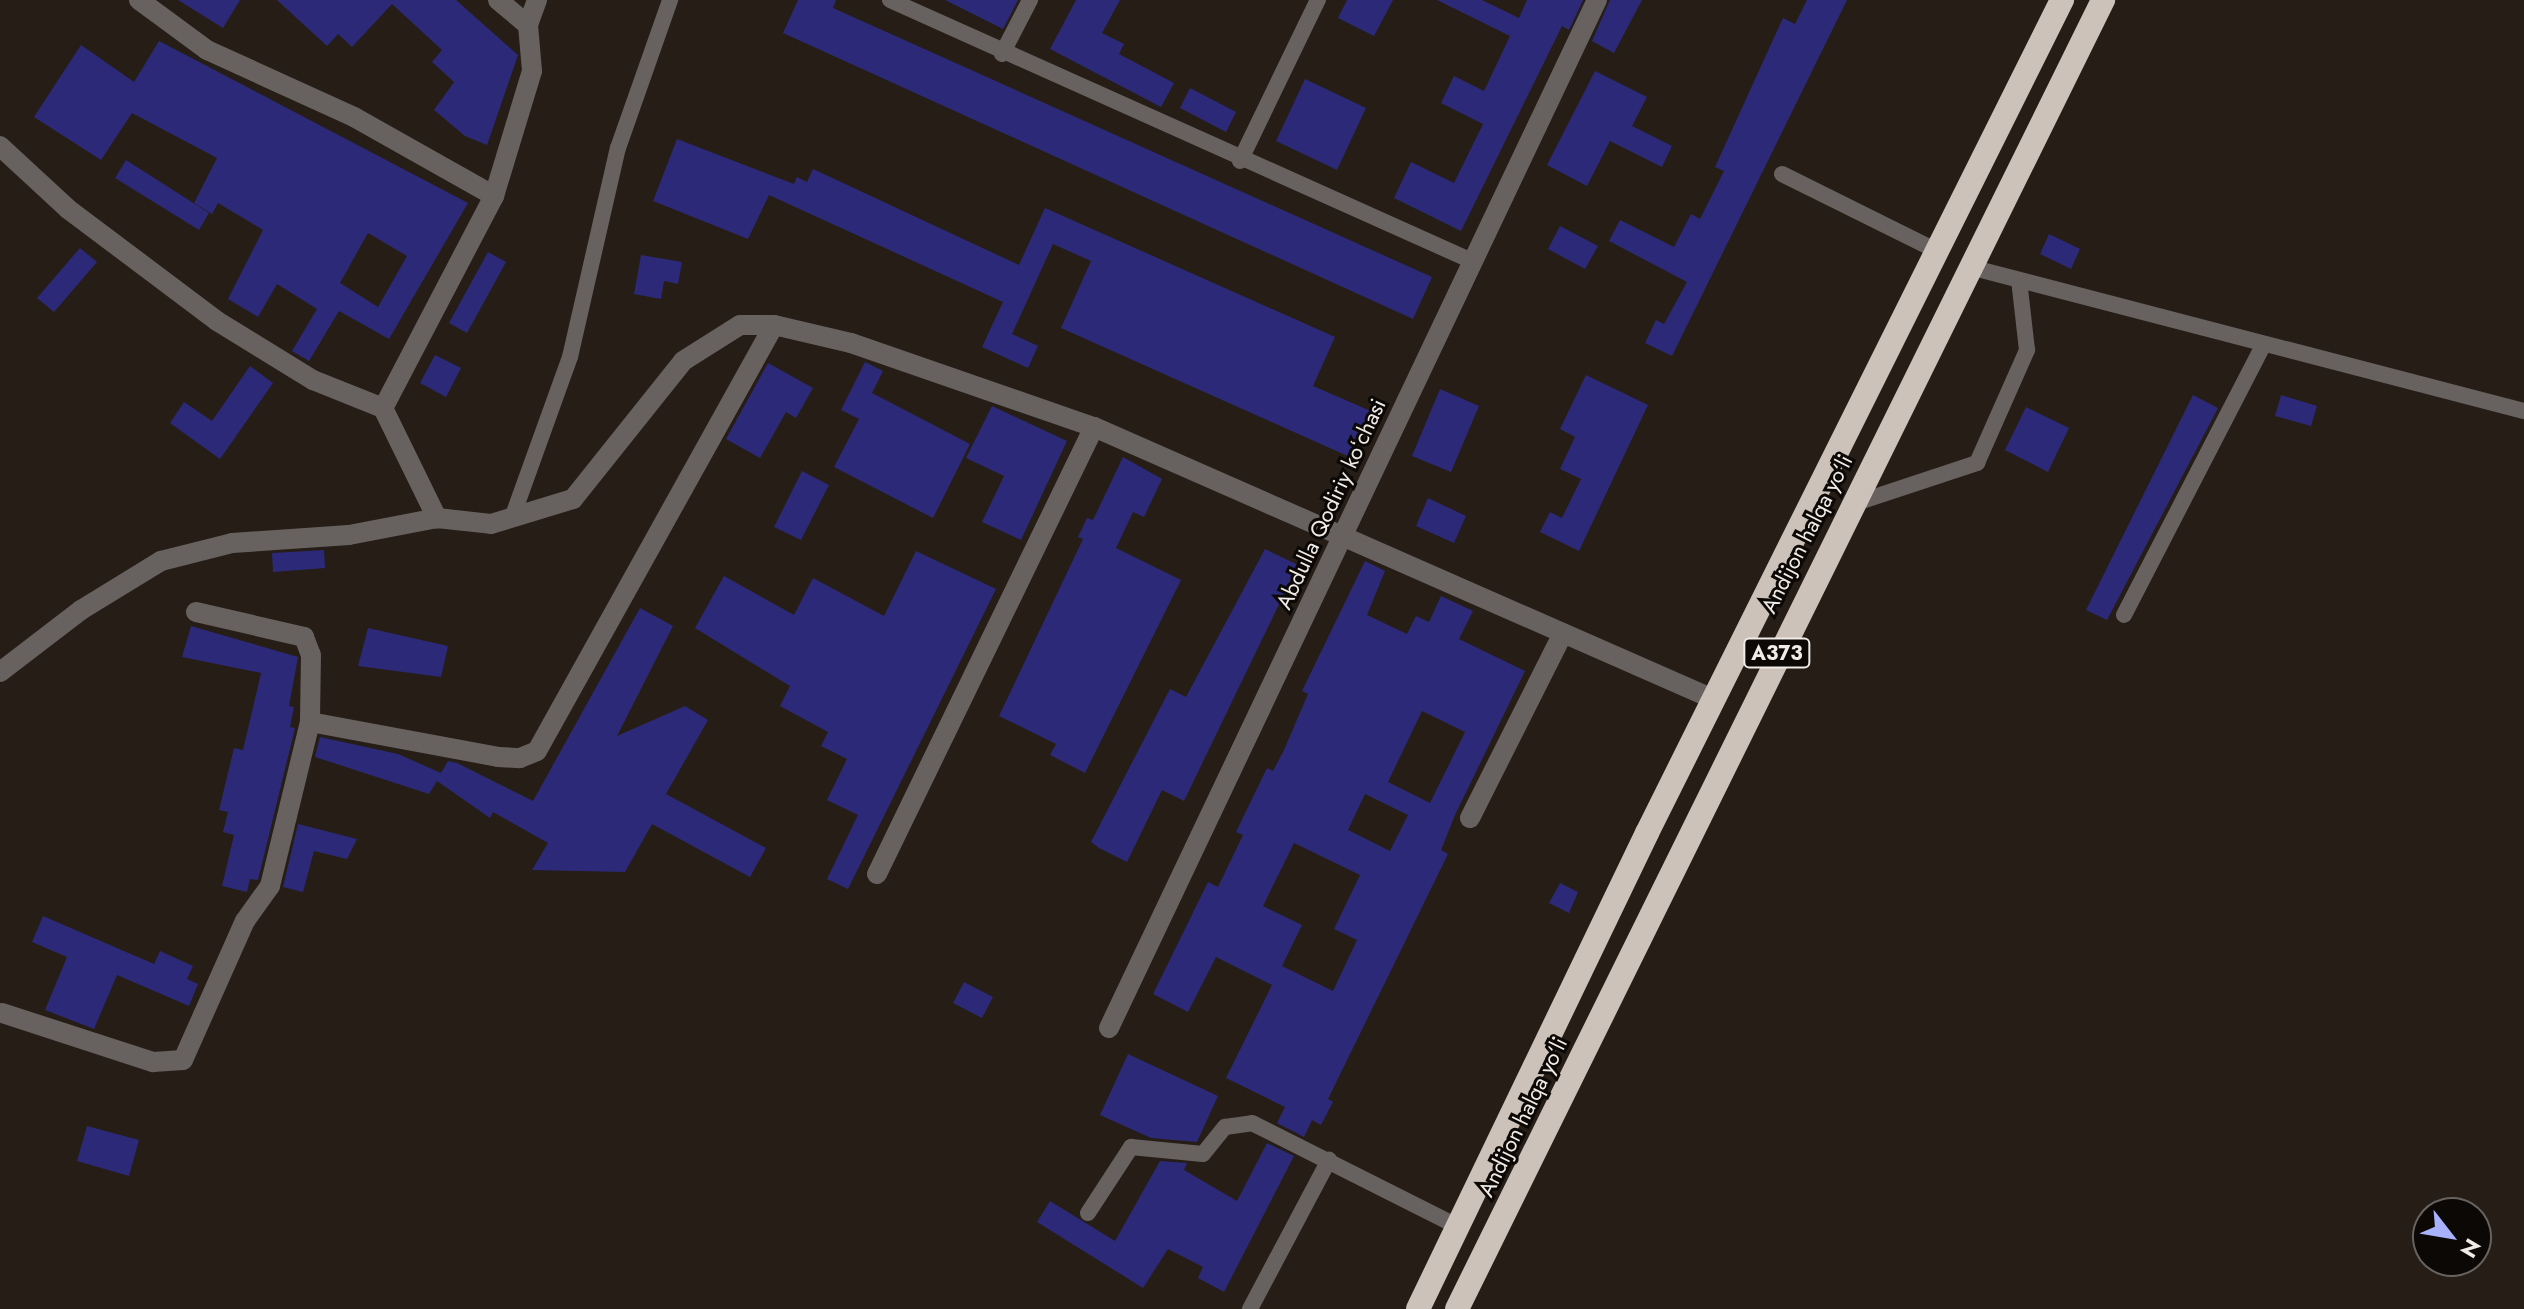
<!DOCTYPE html>
<meta charset="utf-8">
<style>
body{margin:0}
#map{position:relative;width:2524px;height:1309px;overflow:hidden;background:#251d16;font-family:Jost,sans-serif}
div>[style]{position:absolute}
.building>*{inset:0;background:#2c2a78}
.lane>*{height:16px;margin:-8px;padding:0 8px;transform-origin:8px;border-radius:8px;background:#67625f}
.street>*{height:20px;margin:-10px;padding:0 10px;transform-origin:10px;border-radius:10px;background:#67625f}
.highway>*{height:24px;margin:-12px;padding:0 12px;transform-origin:12px;border-radius:12px;background:#ccc2b9}
span{translate:-50% -50%;white-space:nowrap;text-align:center;line-height:1.15;-webkit-text-stroke:6px #0b0806;paint-order:stroke}
.shield-label span{padding:2px 6px;background:#0b0806;border:2px solid;border-radius:6px;-webkit-text-stroke-width:0}
.shield-label{font-size:20px;color:#f1ebe7;font-weight:700}
.street-label{font-size:22px;color:#f1ebe7}
.north{position:absolute;left:2412px;top:1197px;width:80px;height:80px;box-sizing:border-box;background:#0b0806;border:2px solid #676360;border-radius:50%;rotate:121deg;font-size:22px;font-weight:700;line-height:32px;text-align:center;color:#f1ebe7}
.north::after{content:'';display:block;margin:auto;width:28px;height:36px;background:#a7b1fc;clip-path:polygon(50% 0,100% 100%,50% 72%,0 100%)}
</style>
<div id="map">
<div class="building">
<div style="clip-path:polygon(178px 0,240px 0,223px 28px)"></div>
<div style="clip-path:polygon(277px 0,456px 0,518px 55px,487px 145px,465px 136px,434px 110px,454px 82px,432px 62px,442px 50px,392px 4px,352px 47px,338px 34px,327px 46px)"></div>
<div style="clip-path:polygon(798px 0,836px 0,833px 8px,1432px 277px,1413px 319px,783px 33px)"></div>
<div style="clip-path:polygon(945px 0,1018px 0,1003px 29px)"></div>
<div style="clip-path:polygon(1076px 0,1120px 0,1102px 33px,1124px 44px,1119px 54px,1174px 83px,1161px 107px,1050px 49px)"></div>
<div style="clip-path:polygon(1347px 0,1393px 0,1374px 36px,1338px 18px)"></div>
<div style="clip-path:polygon(1437px 0,1482px 0,1519px 18px,1527px 0,1583px 0,1569px 30px,1562px 26px,1461px 231px,1394px 198px,1411px 162px,1454px 183px,1483px 124px,1441px 103px,1454px 76px,1484px 91px,1510px 36px)"></div>
<div style="clip-path:polygon(1610px 0,1642px 0,1614px 53px,1592px 41px)"></div>
<div style="clip-path:polygon(1807px 0,1847px 0,1672px 356px,1645px 343px,1656px 320px,1664px 324px,1687px 282px,1609px 241px,1620px 220px,1674px 247px,1691px 214px,1700px 219px,1724px 171px,1715px 167px,1783px 18px,1795px 24px)"></div>
<div style="clip-path:polygon(evenodd,159px 41px,468px 203px,389px 339px,339px 311px,309px 361px,292px 351px,317px 309px,277px 284px,258px 317px,228px 299px,263px 230px,218px 203px,212px 214px,194px 203px,217px 158px,132px 113px,101px 160px,34px 117px,81px 45px,134px 82px,159px 41px,368px 233px,407px 256px,378px 307px,340px 283px,368px 233px)"></div>
<div style="clip-path:polygon(1595px 71px,1647px 97px,1632px 126px,1672px 146px,1662px 167px,1610px 141px,1587px 186px,1547px 165px)"></div>
<div style="clip-path:polygon(1305px 79px,1366px 108px,1337px 170px,1276px 141px)"></div>
<div style="clip-path:polygon(1190px 88px,1236px 112px,1226px 132px,1180px 108px)"></div>
<div style="clip-path:polygon(677px 139px,794px 184px,797px 177px,807px 182px,813px 169px,1019px 265px,1045px 208px,1335px 337px,1313px 386px,1373px 412px,1352px 458px,1061px 328px,1091px 261px,1053px 244px,1012px 334px,1038px 346px,1028px 368px,982px 347px,1003px 302px,769px 195px,748px 239px,653px 201px)"></div>
<div style="clip-path:polygon(126px 160px,209px 213px,199px 230px,115px 178px)"></div>
<div style="clip-path:polygon(1560px 226px,1598px 246px,1585px 269px,1548px 249px)"></div>
<div style="clip-path:polygon(2049px 234px,2080px 249px,2071px 269px,2040px 254px)"></div>
<div style="clip-path:polygon(80px 248px,97px 262px,54px 312px,37px 298px)"></div>
<div style="clip-path:polygon(488px 252px,506px 262px,467px 333px,449px 323px)"></div>
<div style="clip-path:polygon(641px 255px,682px 262px,678px 284px,664px 281px,661px 299px,634px 294px)"></div>
<div style="clip-path:polygon(435px 355px,461px 368px,446px 397px,420px 383px)"></div>
<div style="clip-path:polygon(865px 362px,883px 371px,872px 393px,970px 444px,933px 518px,834px 467px,859px 419px,841px 410px)"></div>
<div style="clip-path:polygon(768px 363px,813px 388px,796px 418px,786px 412px,760px 458px,726px 439px)"></div>
<div style="clip-path:polygon(250px 366px,273px 383px,220px 459px,170px 423px,184px 402px,212px 421px)"></div>
<div style="clip-path:polygon(1586px 375px,1648px 405px,1579px 551px,1540px 532px,1550px 512px,1562px 518px,1581px 479px,1560px 469px,1575px 437px,1560px 429px)"></div>
<div style="clip-path:polygon(1440px 389px,1479px 406px,1451px 472px,1412px 456px)"></div>
<div style="clip-path:polygon(2193px 395px,2218px 408px,2107px 620px,2086px 610px)"></div>
<div style="clip-path:polygon(2281px 395px,2317px 406px,2311px 426px,2275px 416px)"></div>
<div style="clip-path:polygon(992px 406px,1067px 441px,1021px 540px,982px 522px,1004px 476px,966px 458px)"></div>
<div style="clip-path:polygon(2026px 407px,2069px 428px,2048px 472px,2005px 450px)"></div>
<div style="clip-path:polygon(1123px 457px,1162px 479px,1144px 517px,1133px 512px,1116px 548px,1181px 580px,1085px 773px,1050px 755px,1056px 744px,999px 716px,1083px 539px,1078px 537px,1087px 518px,1093px 520px)"></div>
<div style="clip-path:polygon(802px 471px,829px 485px,801px 540px,774px 527px)"></div>
<div style="clip-path:polygon(1428px 498px,1466px 516px,1454px 543px,1416px 526px)"></div>
<div style="clip-path:polygon(1265px 549px,1298px 565px,1184px 801px,1162px 790px,1127px 862px,1099px 848px,1091px 842px,1170px 689px,1186px 697px)"></div>
<div style="clip-path:polygon(324px 550px,325px 568px,273px 572px,272px 553px)"></div>
<div style="clip-path:polygon(916px 551px,996px 589px,848px 889px,827px 879px,858px 815px,827px 800px,847px 759px,821px 746px,828px 732px,780px 706px,790px 686px,695px 628px,724px 576px,794px 615px,813px 578px,884px 616px)"></div>
<div style="clip-path:polygon(evenodd,1365px 561px,1385px 571px,1367px 615px,1407px 634px,1416px 616px,1429px 622px,1441px 596px,1473px 611px,1459px 639px,1525px 671px,1455px 815px,1441px 850px,1448px 854px,1328px 1099px,1333px 1102px,1321px 1125px,1312px 1120px,1304px 1137px,1277px 1123px,1285px 1107px,1226px 1078px,1272px 985px,1216px 957px,1188px 1012px,1153px 994px,1208px 882px,1218px 887px,1243px 835px,1236px 832px,1267px 768px,1273px 771px,1284px 750px,1308px 694px,1302px 691px,1365px 561px,1422px 711px,1465px 732px,1430px 803px,1388px 782px,1422px 711px,1365px 561px,1365px 794px,1408px 815px,1390px 851px,1348px 830px,1365px 794px,1365px 561px,1294px 843px,1360px 875px,1334px 929px,1357px 940px,1333px 991px,1282px 966px,1302px 925px,1263px 906px,1294px 843px)"></div>
<div style="clip-path:polygon(640px 608px,673px 626px,617px 736px,685px 706px,708px 720px,666px 794px,766px 848px,750px 877px,652px 824px,625px 872px,532px 870px,548px 843px,493px 812px,490px 818px,437px 781px,429px 794px,315px 757px,320px 737px,398px 754px,441px 773px,448px 761px,457px 763px,533px 801px)"></div>
<div style="clip-path:polygon(191px 626px,298px 657px,289px 706px,294px 707px,290px 727px,295px 728px,258px 880px,250px 879px,247px 892px,222px 886px,234px 835px,223px 832px,228px 812px,219px 810px,234px 748px,243px 750px,261px 673px,182px 657px)"></div>
<div style="clip-path:polygon(368px 628px,448px 646px,441px 677px,358px 666px)"></div>
<div style="clip-path:polygon(298px 824px,357px 839px,347px 859px,314px 851px,303px 892px,283px 887px)"></div>
<div style="clip-path:polygon(1560px 883px,1578px 892px,1569px 913px,1549px 903px)"></div>
<div style="clip-path:polygon(43px 916px,154px 964px,160px 951px,193px 966px,187px 979px,198px 984px,189px 1006px,117px 975px,94px 1029px,45px 1010px,67px 957px,32px 942px)"></div>
<div style="clip-path:polygon(964px 982px,993px 997px,982px 1018px,953px 1003px)"></div>
<div style="clip-path:polygon(1128px 1054px,1218px 1096px,1197px 1142px,1151px 1138px,1100px 1115px)"></div>
<div style="clip-path:polygon(87px 1126px,139px 1140px,129px 1176px,77px 1161px)"></div>
<div style="clip-path:polygon(1267px 1143px,1294px 1156px,1224px 1292px,1198px 1278px,1203px 1267px,1168px 1249px,1143px 1288px,1037px 1222px,1050px 1201px,1115px 1241px,1160px 1161px,1187px 1163px,1184px 1170px,1237px 1201px)"></div>
</div>
<div class="lane">
<div style="left:890px;top:0;width:636px;rotate:24.15deg"></div>
<div style="left:1002px;top:54px;width:61px;rotate:-62.6deg"></div>
<div style="left:1240px;top:161px;width:179px;rotate:-64.2deg"></div>
<div style="left:1782px;top:174px;width:173px;rotate:26.4deg"></div>
<div style="left:1970px;top:267px;width:572px;rotate:14.57deg"></div>
<div style="left:1853px;top:504px;width:131px;rotate:-18.3deg"></div>
<div style="left:1977px;top:463px;width:124px;rotate:-66.1deg"></div>
<div style="left:2027px;top:350px;width:70px;rotate:-96.5deg"></div>
<div style="left:512px;top:518px;width:171px;rotate:-70.2deg"></div>
<div style="left:570px;top:357px;width:214px;rotate:-77.1deg"></div>
<div style="left:618px;top:148px;width:157px;rotate:-70.6deg"></div>
<div style="left:2124px;top:615px;width:305px;rotate:-62.7deg"></div>
<div style="left:1088px;top:1213px;width:79px;rotate:-56.9deg"></div>
<div style="left:1131px;top:1147px;width:72px;rotate:5.6deg"></div>
<div style="left:1203px;top:1154px;width:35px;rotate:-51deg"></div>
<div style="left:1225px;top:1127px;width:27px;rotate:-8deg"></div>
<div style="left:1252px;top:1123px;width:232px;rotate:26.7deg"></div>
<div style="left:1250px;top:1309px;width:169px;rotate:-62.1deg"></div>
</div>
<div class="street">
<div style="left:139px;top:0;width:84px;rotate:36.3deg"></div>
<div style="left:207px;top:50px;width:162px;rotate:24.5deg"></div>
<div style="left:354px;top:117px;width:161px;rotate:29.4deg"></div>
<div style="left:498px;top:0;width:39px;rotate:40deg"></div>
<div style="left:537px;top:0;width:27px;rotate:110deg"></div>
<div style="left:528px;top:25px;width:46px;rotate:85deg"></div>
<div style="left:532px;top:71px;width:131px;rotate:106.9deg"></div>
<div style="left:494px;top:196px;width:239px;rotate:117.6deg"></div>
<div style="left:383px;top:408px;width:123px;rotate:63.9deg"></div>
<div style="left:437px;top:518px;width:54px;rotate:6.3deg"></div>
<div style="left:491px;top:524px;width:86px;rotate:-17deg"></div>
<div style="left:573px;top:499px;width:176px;rotate:-51.4deg"></div>
<div style="left:683px;top:361px;width:67px;rotate:-32.3deg"></div>
<div style="left:740px;top:325px;width:34px"></div>
<div style="left:774px;top:325px;width:79px;rotate:13.2deg"></div>
<div style="left:851px;top:343px;width:257px;rotate:19.1deg"></div>
<div style="left:1094px;top:427px;width:676px;rotate:23.72deg"></div>
<div style="left:0;top:146px;width:93px;rotate:42.8deg"></div>
<div style="left:68px;top:209px;width:186px;rotate:36.9deg"></div>
<div style="left:217px;top:321px;width:113px;rotate:31.6deg"></div>
<div style="left:313px;top:380px;width:75px;rotate:21.8deg"></div>
<div style="left:196px;top:612px;width:111px;rotate:13deg"></div>
<div style="left:304px;top:637px;width:19px;rotate:69deg"></div>
<div style="left:311px;top:655px;width:67px;rotate:90.9deg"></div>
<div style="left:0;top:672px;width:102px;rotate:-37.4deg"></div>
<div style="left:81px;top:610px;width:94px;rotate:-31.5deg"></div>
<div style="left:161px;top:561px;width:73px;rotate:-14.2deg"></div>
<div style="left:232px;top:543px;width:117px;rotate:-3.9deg"></div>
<div style="left:349px;top:535px;width:90px;rotate:-10.9deg"></div>
<div style="left:1470px;top:818px;width:203px;rotate:-63.3deg"></div>
<div style="left:877px;top:874px;width:497px;rotate:-64.1deg"></div>
<div style="left:2px;top:1013px;width:159px;rotate:18deg"></div>
<div style="left:153px;top:1062px;width:30px;rotate:-4deg"></div>
<div style="left:183px;top:1060px;width:152px;rotate:-66deg"></div>
<div style="left:245px;top:921px;width:43px;rotate:-54.5deg"></div>
<div style="left:270px;top:886px;width:169px;rotate:-76.3deg"></div>
<div style="left:310px;top:722px;width:191px;rotate:10.5deg"></div>
<div style="left:498px;top:757px;width:22px;rotate:3deg"></div>
<div style="left:520px;top:758px;width:18px;rotate:-22deg"></div>
<div style="left:537px;top:751px;width:487px;rotate:-60.9deg"></div>
<div style="left:1109px;top:1028px;width:1138px;rotate:-64.61deg"></div>
</div>
<div class="highway">
<div style="left:1418px;top:1309px;width:528px;rotate:-64.31deg"></div>
<div style="left:1647px;top:833px;width:931px;rotate:-63.52deg"></div>
<div style="left:1457px;top:1309px;width:1460px;rotate:-63.73deg"></div>
</div>
<div class="shield-label">
<span style="left:1777px;top:653px">A373</span>
</div>
<div class="street-label">
<span style="left:1331px;top:504px;rotate:-65deg">Abdulla Qodiriy koʻchasi</span>
<span style="left:1807px;top:534px;rotate:-63deg">Andijon halqa yo‘li</span>
<span style="left:1523px;top:1117px;rotate:-64deg">Andijon halqa yo‘li</span>
</div>
<div class="north">N</div>
</div>
